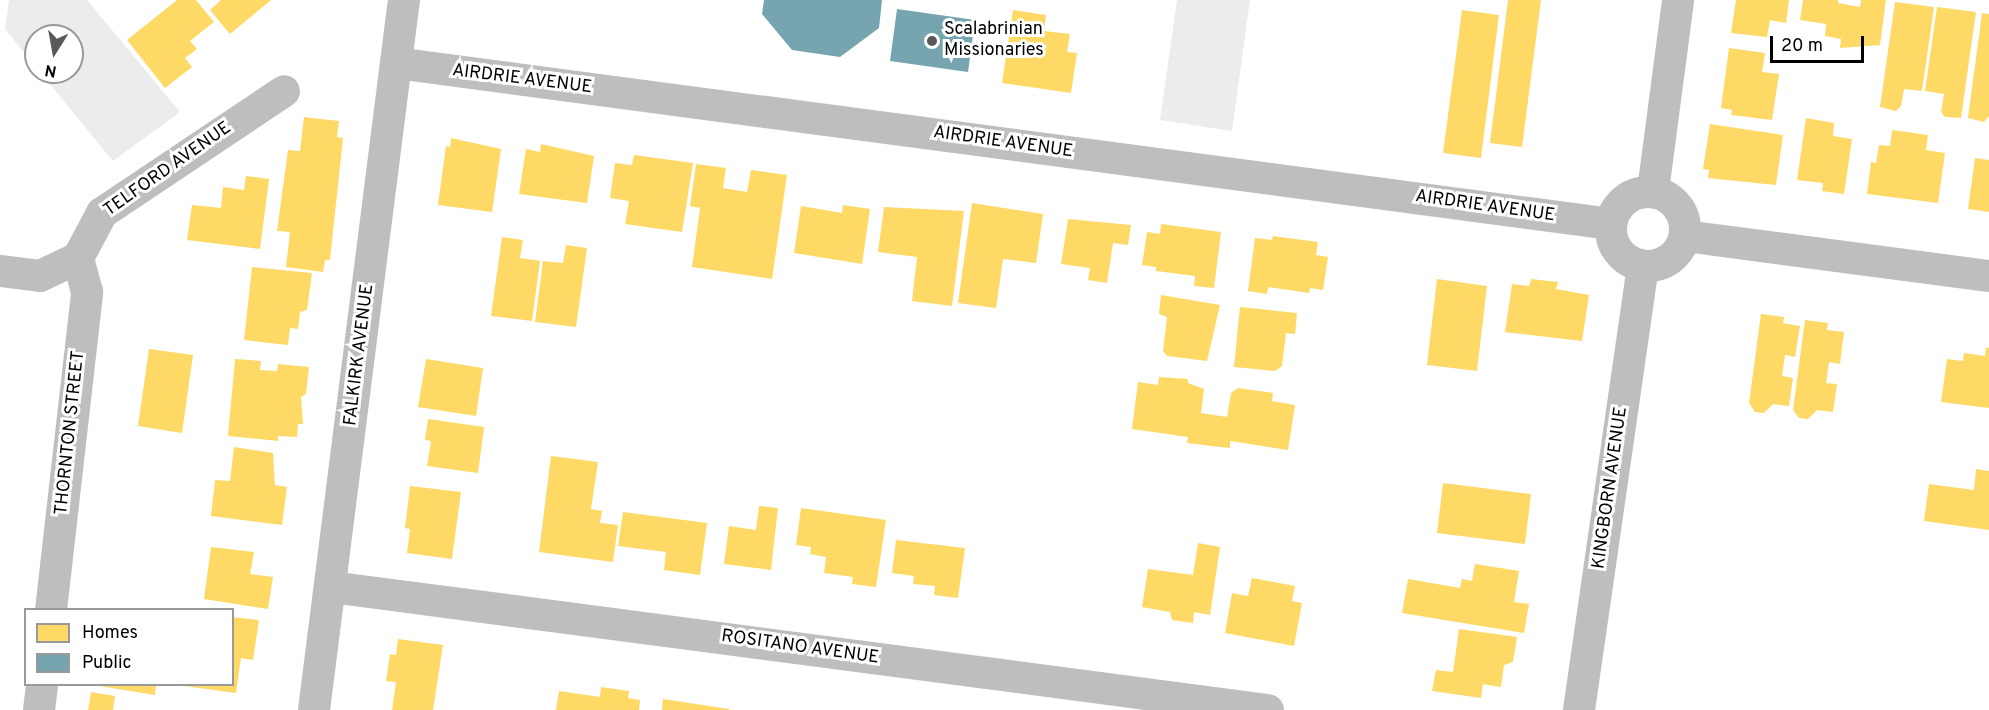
<!DOCTYPE html>
<style>
body{margin:0}
#map{position:relative;width:1989px;height:710px;overflow:hidden;background:#fff;font-family:Overpass,sans-serif}
div>[style]{position:absolute}
.green>*{inset:0;background:#ececec}
.homes>*{inset:0;background:#ffd966}
.public>*{inset:0;background:#76a5af}
.street>*{height:32px;margin:-16px;padding:0 16px;transform-origin:16px;border-radius:16px;background:#bebebe}
.street>.ring{margin:-16px;padding:0;box-sizing:content-box;background:none;border:32px solid #bebebe;border-radius:50%}
.dots>*{width:16px;height:16px;translate:-50% -50%;box-sizing:border-box;border:3px solid #fff;border-radius:50%}
span{translate:-50% -50%;white-space:nowrap;text-align:center;line-height:1.15;-webkit-text-stroke:6px #fff;paint-order:stroke}
.poi-label{font-size:18px;color:#000}
.left{translate:0 -50%;text-align:left}
.street-label{font-size:18px;color:#000}
.legend{position:absolute;left:24px;top:608px;width:210px;height:78px;box-sizing:border-box;background:#fff;border:2px solid #999;margin:0;padding:8px 10px;list-style:none;font-size:18px;color:#000}
.legend li{display:flex;align-items:center;gap:12px;height:30px}
.legend b{width:30px;border:2px solid #999}
.north{position:absolute;left:24px;top:24px;width:60px;height:60px;box-sizing:border-box;background:#fff;border:2px solid #999;border-radius:50%;rotate:191deg;font-size:16px;font-weight:700;line-height:24px;text-align:center;color:#000}
.north::after{content:'';display:block;margin:auto;width:21px;height:27px;background:#595959;clip-path:polygon(50% 0,100% 100%,50% 72%,0 100%)}
.scale{position:absolute;left:1770px;top:36px;width:94px;height:27px;box-sizing:border-box;border:3px solid #000;border-top:0;padding-left:8px;font-size:18px;line-height:21px;white-space:nowrap;color:#000;-webkit-text-stroke:4px #fff;paint-order:stroke}
</style>
<div id="map">
<div class="green">
<div style="clip-path:polygon(9px 0,87px 0,180px 112px,113px 161px,40px 72px,72px 72px,72px 36px,36px 36px,36px 67px,5px 29px)"></div>
<div style="clip-path:polygon(1177px 0,1250px 0,1232px 131px,1160px 120px)"></div>
</div>
<div class="homes">
<div style="clip-path:polygon(177px 0,196px 0,214px 22px,190px 41px,197px 49px,185px 58px,192px 67px,165px 88px,127px 40px)"></div>
<div style="clip-path:polygon(221px 0,271px 0,230px 34px,210px 10px)"></div>
<div style="clip-path:polygon(1508px 0,1541px 0,1522px 147px,1490px 143px)"></div>
<div style="clip-path:polygon(1736px 0,1789px 0,1786px 23px,1770px 20px,1767px 37px,1731px 33px)"></div>
<div style="clip-path:polygon(1803px 0,1838px 0,1838px 3px,1860px 7px,1861px 0,1886px 0,1880px 45px,1840px 48px,1841px 39px,1825px 36px,1826px 24px,1800px 20px)"></div>
<div style="clip-path:polygon(1895px 2px,1934px 7px,1922px 91px,1904px 89px,1901px 106px,1896px 111px,1880px 107px)"></div>
<div style="clip-path:polygon(1937px 7px,1976px 12px,1961px 118px,1945px 117px,1941px 112px,1944px 94px,1925px 91px)"></div>
<div style="clip-path:polygon(1013px 10px,1046px 15px,1044px 31px,1070px 34px,1067px 52px,1077px 53px,1071px 93px,1002px 83px)"></div>
<div style="clip-path:polygon(1462px 10px,1499px 15px,1481px 158px,1443px 153px)"></div>
<div style="clip-path:polygon(1982px 13px,1989px 14px,1989px 116px,1984px 122px,1968px 118px)"></div>
<div style="clip-path:polygon(1729px 48px,1765px 53px,1762px 72px,1779px 74px,1772px 120px,1731px 115px,1732px 110px,1721px 108px)"></div>
<div style="clip-path:polygon(304px 117px,339px 121px,337px 137px,343px 138px,330px 260px,325px 260px,323px 272px,286px 267px,290px 232px,277px 231px,288px 150px,300px 151px)"></div>
<div style="clip-path:polygon(1806px 118px,1834px 123px,1833px 136px,1852px 139px,1844px 194px,1822px 191px,1823px 183px,1797px 180px)"></div>
<div style="clip-path:polygon(1710px 124px,1783px 135px,1776px 185px,1708px 178px,1709px 170px,1703px 169px)"></div>
<div style="clip-path:polygon(1892px 130px,1928px 135px,1926px 150px,1945px 153px,1938px 203px,1867px 194px,1871px 162px,1876px 163px,1879px 145px,1890px 146px)"></div>
<div style="clip-path:polygon(451px 138px,501px 149px,492px 212px,438px 205px,446px 146px,450px 147px)"></div>
<div style="clip-path:polygon(541px 144px,594px 156px,587px 203px,519px 194px,526px 149px,540px 152px)"></div>
<div style="clip-path:polygon(634px 155px,693px 163px,682px 232px,625px 224px,629px 201px,610px 198px,615px 163px,632px 165px)"></div>
<div style="clip-path:polygon(1975px 158px,1989px 160px,1989px 212px,1968px 209px)"></div>
<div style="clip-path:polygon(696px 164px,726px 168px,723px 188px,747px 192px,751px 170px,787px 175px,772px 279px,692px 267px,700px 208px,690px 206px)"></div>
<div style="clip-path:polygon(246px 176px,269px 179px,260px 249px,187px 240px,192px 205px,221px 208px,223px 187px,244px 190px)"></div>
<div style="clip-path:polygon(972px 203px,1043px 214px,1036px 263px,1003px 259px,996px 308px,958px 303px)"></div>
<div style="clip-path:polygon(843px 205px,870px 209px,862px 264px,794px 253px,801px 206px,842px 213px)"></div>
<div style="clip-path:polygon(884px 207px,964px 211px,952px 306px,912px 301px,917px 257px,878px 252px)"></div>
<div style="clip-path:polygon(1068px 219px,1131px 225px,1128px 245px,1113px 243px,1107px 283px,1088px 280px,1090px 268px,1061px 264px)"></div>
<div style="clip-path:polygon(1161px 224px,1221px 232px,1214px 288px,1194px 286px,1195px 276px,1156px 271px,1156px 267px,1142px 265px,1147px 232px,1160px 234px)"></div>
<div style="clip-path:polygon(1273px 236px,1318px 242px,1316px 255px,1328px 257px,1323px 290px,1310px 288px,1309px 293px,1268px 287px,1267px 294px,1248px 291px,1255px 238px,1272px 240px)"></div>
<div style="clip-path:polygon(502px 237px,523px 240px,520px 258px,540px 261px,532px 321px,491px 316px)"></div>
<div style="clip-path:polygon(566px 245px,587px 248px,576px 327px,535px 322px,543px 261px,563px 263px)"></div>
<div style="clip-path:polygon(252px 267px,312px 273px,307px 310px,300px 312px,298px 329px,290px 328px,288px 345px,244px 340px)"></div>
<div style="clip-path:polygon(1437px 279px,1487px 286px,1477px 371px,1427px 365px)"></div>
<div style="clip-path:polygon(1531px 279px,1558px 282px,1556px 289px,1589px 295px,1582px 341px,1505px 332px,1512px 284px,1529px 286px)"></div>
<div style="clip-path:polygon(1161px 295px,1220px 305px,1207px 361px,1167px 356px,1163px 351px,1167px 317px,1159px 314px)"></div>
<div style="clip-path:polygon(1240px 307px,1297px 313px,1295px 334px,1286px 333px,1282px 366px,1275px 371px,1234px 367px)"></div>
<div style="clip-path:polygon(1761px 314px,1784px 317px,1783px 323px,1800px 326px,1795px 357px,1785px 355px,1782px 376px,1793px 378px,1789px 406px,1773px 404px,1764px 413px,1755px 412px,1749px 403px)"></div>
<div style="clip-path:polygon(1805px 320px,1828px 323px,1827px 330px,1844px 332px,1840px 364px,1829px 362px,1826px 383px,1837px 384px,1833px 412px,1817px 410px,1808px 419px,1799px 418px,1793px 410px)"></div>
<div style="clip-path:polygon(1986px 347px,1989px 348px,1989px 408px,1941px 402px,1947px 359px,1963px 361px,1964px 353px,1985px 356px)"></div>
<div style="clip-path:polygon(149px 349px,193px 355px,182px 433px,138px 426px)"></div>
<div style="clip-path:polygon(235px 359px,261px 361px,260px 370px,277px 371px,278px 364px,309px 367px,306px 394px,301px 397px,303px 424px,298px 424px,297px 437px,278px 436px,278px 441px,228px 436px)"></div>
<div style="clip-path:polygon(426px 359px,483px 368px,476px 416px,418px 407px)"></div>
<div style="clip-path:polygon(1159px 377px,1188px 379px,1188px 383px,1204px 389px,1201px 413px,1227px 417px,1231px 393px,1238px 388px,1273px 393px,1272px 401px,1295px 405px,1288px 450px,1230px 441px,1230px 448px,1211px 446px,1187px 443px,1188px 437px,1132px 429px,1138px 382px,1158px 385px)"></div>
<div style="clip-path:polygon(428px 419px,484px 427px,478px 473px,427px 466px,431px 441px,425px 440px)"></div>
<div style="clip-path:polygon(234px 447px,273px 453px,275px 485px,287px 487px,282px 525px,211px 516px,215px 480px,230px 481px)"></div>
<div style="clip-path:polygon(551px 456px,598px 462px,591px 509px,602px 511px,600px 523px,618px 525px,613px 562px,539px 552px)"></div>
<div style="clip-path:polygon(1976px 469px,1989px 471px,1989px 530px,1924px 521px,1929px 484px,1974px 490px)"></div>
<div style="clip-path:polygon(1443px 483px,1531px 494px,1525px 544px,1437px 533px)"></div>
<div style="clip-path:polygon(410px 486px,461px 492px,452px 559px,407px 553px,410px 529px,405px 528px)"></div>
<div style="clip-path:polygon(759px 506px,778px 508px,771px 570px,724px 564px,729px 526px,756px 530px)"></div>
<div style="clip-path:polygon(801px 508px,886px 520px,876px 587px,852px 584px,853px 577px,824px 573px,826px 557px,810px 554px,811px 547px,796px 545px)"></div>
<div style="clip-path:polygon(623px 512px,707px 523px,700px 575px,664px 570px,666px 552px,618px 546px)"></div>
<div style="clip-path:polygon(896px 540px,965px 548px,958px 598px,934px 595px,935px 586px,913px 584px,914px 576px,892px 573px)"></div>
<div style="clip-path:polygon(1198px 543px,1220px 547px,1210px 615px,1194px 612px,1193px 623px,1172px 620px,1170px 612px,1142px 607px,1148px 569px,1193px 575px)"></div>
<div style="clip-path:polygon(211px 547px,254px 552px,250px 574px,273px 577px,268px 609px,204px 599px)"></div>
<div style="clip-path:polygon(1475px 564px,1519px 571px,1514px 602px,1529px 604px,1524px 633px,1402px 613px,1408px 579px,1460px 588px,1462px 579px,1472px 581px)"></div>
<div style="clip-path:polygon(1252px 578px,1295px 586px,1292px 601px,1302px 603px,1294px 646px,1225px 633px,1232px 593px,1248px 596px)"></div>
<div style="clip-path:polygon(232px 617px,259px 620px,253px 660px,241px 658px,236px 693px,184px 686px,232px 684px)"></div>
<div style="clip-path:polygon(1459px 629px,1517px 637px,1513px 662px,1504px 665px,1501px 687px,1483px 684px,1481px 698px,1432px 691px,1436px 670px,1453px 672px)"></div>
<div style="clip-path:polygon(398px 639px,443px 645px,433px 710px,392px 710px,396px 682px,386px 681px,390px 654px,396px 655px)"></div>
<div style="clip-path:polygon(87px 684px,156px 684px,155px 695px)"></div>
<div style="clip-path:polygon(601px 687px,629px 691px,628px 698px,640px 700px,639px 710px,556px 710px,559px 691px,600px 697px)"></div>
<div style="clip-path:polygon(91px 692px,115px 696px,113px 710px,88px 710px)"></div>
<div style="clip-path:polygon(663px 699px,729px 709px,729px 710px,662px 710px)"></div>
</div>
<div class="public">
<div style="clip-path:polygon(764px 0,882px 0,879px 28px,840px 57px,792px 50px,762px 14px)"></div>
<div style="clip-path:polygon(897px 9px,975px 20px,968px 72px,890px 61px)"></div>
</div>
<div class="street">
<div style="left:396px;top:63px;width:1225px;rotate:7.55deg"></div>
<div style="left:1653px;top:191px;width:193px;rotate:-82.5deg"></div>
<div class="ring" style="left:1611px;top:192px;width:42px;height:42px"></div>
<div style="left:1685px;top:236px;width:307px;rotate:7.5deg"></div>
<div style="left:0;top:271px;width:40px;rotate:7.1deg"></div>
<div style="left:40px;top:276px;width:42px;rotate:-25.3deg"></div>
<div style="left:78px;top:258px;width:51px;rotate:-61.9deg"></div>
<div style="left:102px;top:213px;width:219px;rotate:-33.8deg"></div>
<div style="left:331px;top:587px;width:945px;rotate:7.48deg"></div>
<div style="left:51px;top:610px;width:320px;rotate:-83.5deg"></div>
<div style="left:87px;top:292px;width:35px;rotate:-105deg"></div>
<div style="left:39px;top:710px;width:26px;rotate:-83deg"></div>
<div style="left:314px;top:710px;width:716px;rotate:-82.78deg"></div>
<div style="left:1579px;top:710px;width:449px;rotate:-81.8deg"></div>
</div>
<div class="dots">
<div style="left:932px;top:41px;background:#595959"></div>
</div>
<div class="poi-label">
<span class="left" style="left:944px;top:41px">Scalabrinian<br>Missionaries</span>
</div>
<div class="street-label">
<span style="left:522px;top:80px;rotate:7deg">AIRDRIE AVENUE</span>
<span style="left:1003px;top:143px;rotate:8deg">AIRDRIE AVENUE</span>
<span style="left:168px;top:170px;rotate:-35deg">TELFORD AVENUE</span>
<span style="left:1485px;top:207px;rotate:8deg">AIRDRIE AVENUE</span>
<span style="left:360px;top:355px;rotate:-83deg">FALKIRK AVENUE</span>
<span style="left:71px;top:433px;rotate:-84deg">THORNTON STREET</span>
<span style="left:1611px;top:488px;rotate:-82deg">KINGBORN AVENUE</span>
<span style="left:800px;top:648px;rotate:8deg">ROSITANO AVENUE</span>
</div>
<ul class="legend">
<li><b style="height:16px;background:#ffd966"></b>Homes</li>
<li><b style="height:16px;background:#76a5af"></b>Public</li>
</ul>
<div class="north">N</div>
<div class="scale">20 m</div>
</div>
